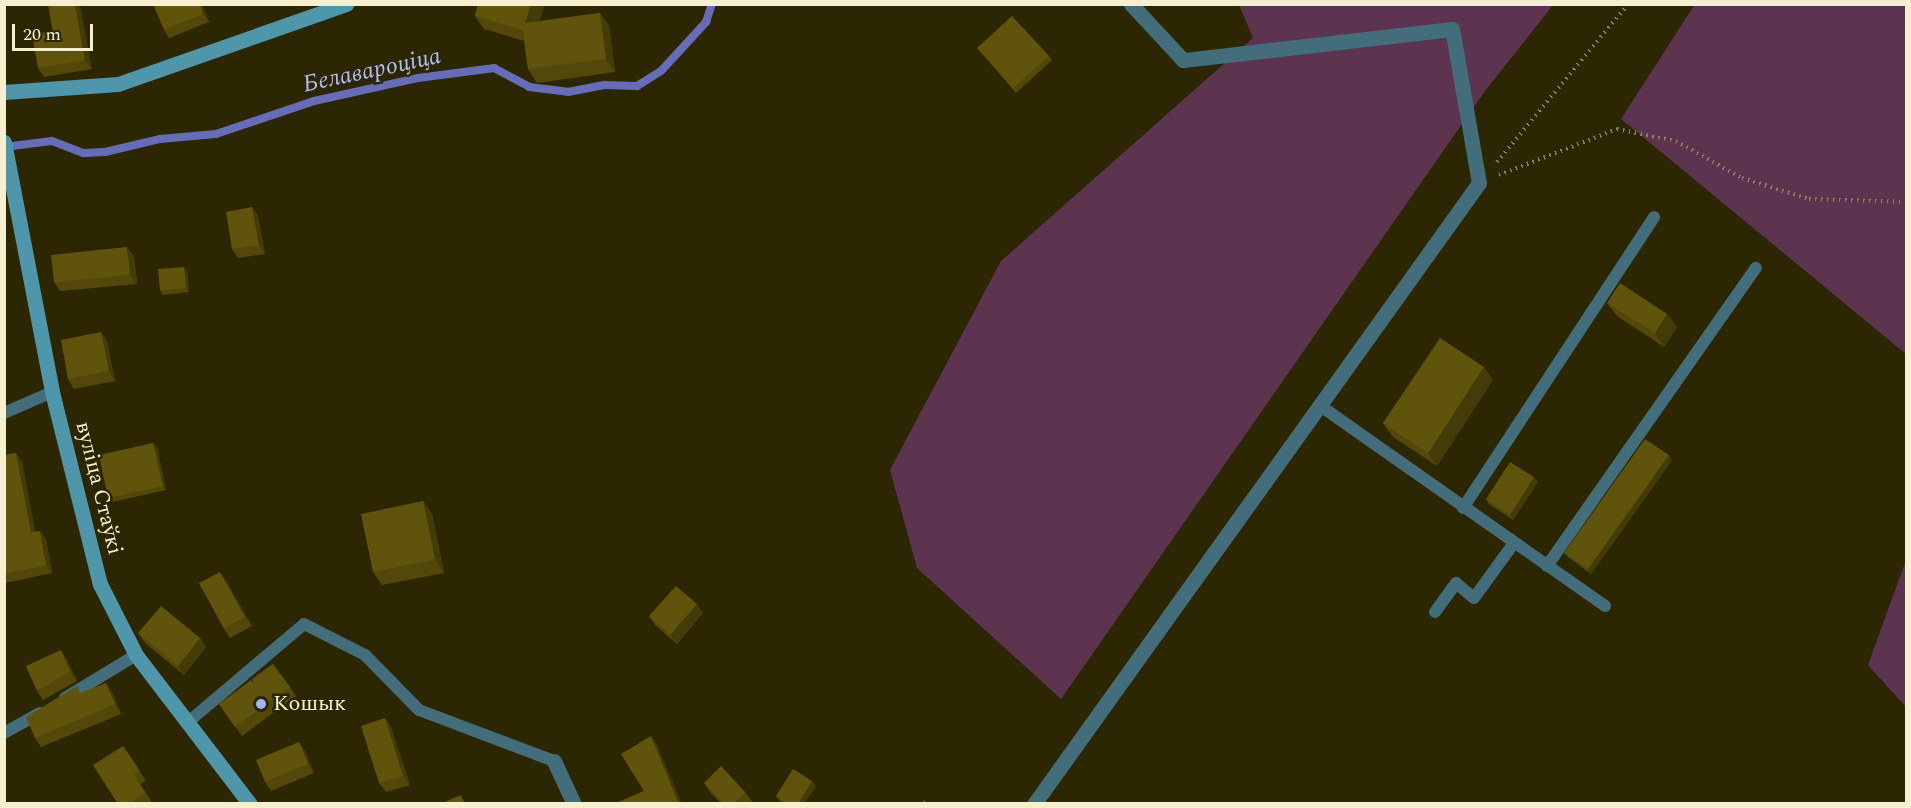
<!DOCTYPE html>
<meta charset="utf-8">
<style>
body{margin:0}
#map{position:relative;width:1911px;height:808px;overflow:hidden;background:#2c2603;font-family:Spectral,serif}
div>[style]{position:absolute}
.green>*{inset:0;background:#5c3450}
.stream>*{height:8px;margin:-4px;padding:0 4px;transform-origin:4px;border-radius:4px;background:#666cb5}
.path>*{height:4px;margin-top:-2px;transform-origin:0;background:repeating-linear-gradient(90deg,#888261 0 1.5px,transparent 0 6px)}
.lane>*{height:12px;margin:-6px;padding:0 6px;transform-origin:6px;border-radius:6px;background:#436d7a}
.street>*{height:15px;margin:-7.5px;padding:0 7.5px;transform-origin:7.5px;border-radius:7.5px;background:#436d7a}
.secondary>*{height:15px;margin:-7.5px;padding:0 7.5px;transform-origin:7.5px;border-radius:7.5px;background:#5096aa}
.wall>*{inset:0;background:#53480a}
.shaded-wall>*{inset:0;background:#433b08}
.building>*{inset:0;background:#60540c}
.dots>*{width:16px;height:16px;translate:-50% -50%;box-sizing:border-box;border:3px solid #2c2603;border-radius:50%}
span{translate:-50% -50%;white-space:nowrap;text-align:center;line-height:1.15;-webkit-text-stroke:5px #2c2603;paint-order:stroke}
.street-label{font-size:22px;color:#f6f0d0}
.poi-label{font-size:22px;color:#f6f0d0}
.left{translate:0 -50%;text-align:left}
.water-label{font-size:24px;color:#b4bcf8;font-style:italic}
.frame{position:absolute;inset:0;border:6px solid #f6f0d0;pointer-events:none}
.scale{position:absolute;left:12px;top:24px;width:81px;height:27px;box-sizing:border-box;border:3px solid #f6f0d0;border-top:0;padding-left:8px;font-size:18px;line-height:21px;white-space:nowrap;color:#f6f0d0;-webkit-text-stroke:4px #2c2603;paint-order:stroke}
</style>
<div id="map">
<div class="green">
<div style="clip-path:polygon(1695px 4px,1906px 5px,1906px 354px,1621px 119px)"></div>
<div style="clip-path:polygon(1239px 5px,1553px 5px,1485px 91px,1061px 699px,917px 568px,890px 470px,1001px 261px,1253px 38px)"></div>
<div style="clip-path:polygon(1906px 560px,1906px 707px,1868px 665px)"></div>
</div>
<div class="stream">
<div style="left:4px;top:147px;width:48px;rotate:-7.1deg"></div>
<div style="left:52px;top:141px;width:34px;rotate:21deg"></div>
<div style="left:84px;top:153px;width:21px;rotate:-3deg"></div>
<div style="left:105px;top:152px;width:57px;rotate:-13.3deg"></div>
<div style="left:160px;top:139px;width:56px;rotate:-5.1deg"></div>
<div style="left:216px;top:134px;width:103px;rotate:-18.6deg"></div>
<div style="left:314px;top:101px;width:107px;rotate:-12.5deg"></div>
<div style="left:418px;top:78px;width:77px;rotate:-7.5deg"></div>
<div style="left:494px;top:68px;width:40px;rotate:28deg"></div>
<div style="left:529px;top:87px;width:39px;rotate:7deg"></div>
<div style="left:568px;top:92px;width:38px;rotate:-11deg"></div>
<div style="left:605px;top:85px;width:32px;rotate:2deg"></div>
<div style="left:637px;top:86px;width:28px;rotate:-32deg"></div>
<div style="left:661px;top:71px;width:67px;rotate:-47.4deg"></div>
<div style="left:706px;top:22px;width:19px;rotate:-72deg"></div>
</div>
<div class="path">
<div style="left:1497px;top:162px;width:205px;rotate:-50.3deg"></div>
<div style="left:1499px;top:175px;width:127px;rotate:-21.3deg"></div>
<div style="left:1617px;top:129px;width:60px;rotate:11.5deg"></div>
<div style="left:1676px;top:141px;width:76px;rotate:29.3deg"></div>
<div style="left:1742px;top:178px;width:70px;rotate:17.4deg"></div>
<div style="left:1809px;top:199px;width:97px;rotate:1.8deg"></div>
</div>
<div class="lane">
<div style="left:1322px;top:407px;width:346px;rotate:35.1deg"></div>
<div style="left:4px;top:413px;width:52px;rotate:-23.6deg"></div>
<div style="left:1463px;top:508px;width:348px;rotate:-56.7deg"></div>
<div style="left:1547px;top:566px;width:364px;rotate:-55deg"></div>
<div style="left:1435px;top:612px;width:36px;rotate:-54deg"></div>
<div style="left:1456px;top:583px;width:23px;rotate:40deg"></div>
<div style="left:1474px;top:598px;width:68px;rotate:-54deg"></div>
<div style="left:65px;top:698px;width:83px;rotate:-31.2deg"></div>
<div style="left:187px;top:723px;width:153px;rotate:-40.2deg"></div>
<div style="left:304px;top:624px;width:68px;rotate:26.9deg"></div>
<div style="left:365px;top:655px;width:77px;rotate:45.5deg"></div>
<div style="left:419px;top:710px;width:144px;rotate:20.7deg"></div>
<div style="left:4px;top:733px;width:41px;rotate:-29.1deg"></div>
</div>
<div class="street">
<div style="left:554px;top:761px;width:47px;rotate:65.1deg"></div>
<div style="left:1034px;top:804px;width:764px;rotate:-54.38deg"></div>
<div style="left:1479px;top:183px;width:156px;rotate:-99.9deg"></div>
<div style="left:1452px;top:29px;width:271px;rotate:173.4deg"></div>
<div style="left:1183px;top:60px;width:76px;rotate:-132.9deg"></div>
</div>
<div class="secondary">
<div style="left:4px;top:92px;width:114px;rotate:-4deg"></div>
<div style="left:118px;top:84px;width:242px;rotate:-19.3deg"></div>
<div style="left:4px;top:142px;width:255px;rotate:79.1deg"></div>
<div style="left:52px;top:392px;width:198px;rotate:76deg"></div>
<div style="left:100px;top:584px;width:80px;rotate:63.1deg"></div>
<div style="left:136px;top:655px;width:188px;rotate:52.6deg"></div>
</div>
<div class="wall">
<div style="clip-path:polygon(48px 4px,92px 69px,44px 77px,38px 68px,53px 31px)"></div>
<div style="clip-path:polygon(202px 4px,209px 22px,169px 38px,164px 30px)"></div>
<div style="clip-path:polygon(478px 4px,545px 4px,539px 21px,600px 13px,609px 26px,615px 72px,537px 83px,528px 69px,524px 41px,484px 29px,475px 16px)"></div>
<div style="clip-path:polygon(977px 48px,1049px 56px,1052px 60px,1016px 93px)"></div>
<div style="clip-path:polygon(252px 207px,258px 216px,265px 254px,238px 258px,232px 249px)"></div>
<div style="clip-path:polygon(134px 256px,137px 284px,60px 291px,54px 282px)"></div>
<div style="clip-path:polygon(187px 271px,189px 292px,163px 295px,160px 290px)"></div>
<div style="clip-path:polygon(1607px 303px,1667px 314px,1677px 327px,1664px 347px,1617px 316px)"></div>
<div style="clip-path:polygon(101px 332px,107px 341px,115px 381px,74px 389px,68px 379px)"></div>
<div style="clip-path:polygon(1493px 380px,1437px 466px,1393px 437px,1383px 423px)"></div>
<div style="clip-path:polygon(157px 447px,166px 490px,112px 502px,108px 498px)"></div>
<div style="clip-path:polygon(4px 455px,22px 461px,35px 532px,46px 539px,52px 573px,5px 583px,4px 582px)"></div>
<div style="clip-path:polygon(1672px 460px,1591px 574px,1568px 557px,1564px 553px)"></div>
<div style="clip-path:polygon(1538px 482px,1513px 520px,1489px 504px,1486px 499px)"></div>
<div style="clip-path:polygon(423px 501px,432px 514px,444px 573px,382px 585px,373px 572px)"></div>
<div style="clip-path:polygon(226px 581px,252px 626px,230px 638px,224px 629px)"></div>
<div style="clip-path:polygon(697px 604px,703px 613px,677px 644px,656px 626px,649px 616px)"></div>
<div style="clip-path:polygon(138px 633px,200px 638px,206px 647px,184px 675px,145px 643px)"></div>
<div style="clip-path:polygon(67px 659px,77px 681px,43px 700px,37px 691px)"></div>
<div style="clip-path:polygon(273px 664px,296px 696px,242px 736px,219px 704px,255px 684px)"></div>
<div style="clip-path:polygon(112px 692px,121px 714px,41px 747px,35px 738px,81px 693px)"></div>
<div style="clip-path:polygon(385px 718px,391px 727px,410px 785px,386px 792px,379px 783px)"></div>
<div style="clip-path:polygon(299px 742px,305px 751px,314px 773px,271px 791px,265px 782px)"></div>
<div style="clip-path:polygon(123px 746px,146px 781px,140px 784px,152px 802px,149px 804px,118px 804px)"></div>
<div style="clip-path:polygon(812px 781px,816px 786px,804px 804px,784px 804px,779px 800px,776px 796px)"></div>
<div style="clip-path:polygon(704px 783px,745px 792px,752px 801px,749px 804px,721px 804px,710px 792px)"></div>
</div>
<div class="shaded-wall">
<div style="clip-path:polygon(75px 4px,80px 4px,92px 69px,85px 60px)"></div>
<div style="clip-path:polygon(200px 4px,202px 4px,209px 22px,203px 14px)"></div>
<div style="clip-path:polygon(531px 4px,545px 4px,534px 36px,525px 23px)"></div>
<div style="clip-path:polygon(600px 13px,609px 26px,615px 72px,606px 59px)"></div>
<div style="clip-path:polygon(252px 207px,258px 216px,265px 254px,259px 245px)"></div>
<div style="clip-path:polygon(127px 247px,134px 256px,137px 284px,130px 275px)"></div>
<div style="clip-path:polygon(184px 267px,187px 271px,189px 292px,186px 288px)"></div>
<div style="clip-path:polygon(1667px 314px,1677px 327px,1664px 347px,1655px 333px)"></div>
<div style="clip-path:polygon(101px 332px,107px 341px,115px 381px,109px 371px)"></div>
<div style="clip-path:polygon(1484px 367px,1493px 380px,1437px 466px,1428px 453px)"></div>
<div style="clip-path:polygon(153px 443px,157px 447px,166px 490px,163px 486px)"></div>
<div style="clip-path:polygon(16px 453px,22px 461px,37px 541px,31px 532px)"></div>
<div style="clip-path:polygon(1669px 455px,1672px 460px,1591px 574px,1588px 569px)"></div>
<div style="clip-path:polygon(1534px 477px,1538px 482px,1513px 520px,1510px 515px)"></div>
<div style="clip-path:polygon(423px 501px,432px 514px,444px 573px,435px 559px)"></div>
<div style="clip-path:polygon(40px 531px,46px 539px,52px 573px,46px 565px)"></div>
<div style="clip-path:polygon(220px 572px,226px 581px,252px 626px,245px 617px)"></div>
<div style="clip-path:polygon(697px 604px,703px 613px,677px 644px,670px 635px)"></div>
<div style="clip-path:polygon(200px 638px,206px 647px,184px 675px,178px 666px)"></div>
<div style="clip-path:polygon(61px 650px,67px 659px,77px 681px,70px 671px)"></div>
<div style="clip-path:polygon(106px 683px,112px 692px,121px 714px,115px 704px)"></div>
<div style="clip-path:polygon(385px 718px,391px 727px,410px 785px,403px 776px)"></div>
<div style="clip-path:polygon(651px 736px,657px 745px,682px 804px,679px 804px)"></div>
<div style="clip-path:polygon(299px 742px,305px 751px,314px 773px,308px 764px)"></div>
<div style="clip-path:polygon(812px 781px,816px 786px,804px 804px,798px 804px)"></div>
</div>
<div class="building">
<div style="clip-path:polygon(48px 4px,75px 4px,85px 60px,38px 68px,32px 34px,53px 31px)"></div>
<div style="clip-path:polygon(153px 4px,200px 4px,203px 14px,164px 30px)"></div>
<div style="clip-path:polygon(478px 4px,531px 4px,525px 23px,600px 13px,606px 59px,528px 69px,523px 30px,475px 16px)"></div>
<div style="clip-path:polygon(1012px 16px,1049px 56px,1013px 88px,977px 48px)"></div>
<div style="clip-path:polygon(252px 207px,259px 245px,232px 249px,226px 212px)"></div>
<div style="clip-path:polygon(127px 247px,130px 275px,54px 282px,51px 255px)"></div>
<div style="clip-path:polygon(184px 267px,186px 288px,160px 290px,158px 269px)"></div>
<div style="clip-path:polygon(1620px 283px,1667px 314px,1655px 333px,1607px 303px)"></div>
<div style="clip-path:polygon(101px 332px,109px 371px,68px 379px,61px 340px)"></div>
<div style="clip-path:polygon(1440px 338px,1484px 367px,1428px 453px,1383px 423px)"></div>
<div style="clip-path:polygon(1645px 439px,1669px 455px,1588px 569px,1564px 553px)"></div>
<div style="clip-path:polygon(153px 443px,163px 486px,108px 498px,99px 455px)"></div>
<div style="clip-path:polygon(16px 453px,31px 532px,40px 531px,46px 565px,4px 574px,4px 455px)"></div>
<div style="clip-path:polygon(1510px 462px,1534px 477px,1510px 515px,1486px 499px)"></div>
<div style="clip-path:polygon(423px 501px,435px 559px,373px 572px,361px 514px)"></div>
<div style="clip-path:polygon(220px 572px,245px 617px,224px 629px,199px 583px)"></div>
<div style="clip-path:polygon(676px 586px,697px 604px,670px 635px,649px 616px)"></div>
<div style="clip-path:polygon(161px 606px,200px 638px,178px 666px,138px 633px)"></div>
<div style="clip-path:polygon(61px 650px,70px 671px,37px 691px,26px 666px)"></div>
<div style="clip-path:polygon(273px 664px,290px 687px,235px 727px,219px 704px,251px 680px,255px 684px,252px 679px)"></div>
<div style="clip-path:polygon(106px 683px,115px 704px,35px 738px,26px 717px,77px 686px,80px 693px)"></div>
<div style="clip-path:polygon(385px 718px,403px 776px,379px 783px,361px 726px)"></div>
<div style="clip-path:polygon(651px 736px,679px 804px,619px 804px,618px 802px,644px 791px,621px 754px)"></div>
<div style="clip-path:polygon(299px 742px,308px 764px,265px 782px,256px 760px)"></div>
<div style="clip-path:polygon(123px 746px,140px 771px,134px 775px,145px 793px,130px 804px,118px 804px,93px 765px)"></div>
<div style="clip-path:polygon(721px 766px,745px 792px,733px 804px,724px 804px,704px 783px)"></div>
<div style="clip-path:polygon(793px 769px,812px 781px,798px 804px,788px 804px,776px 796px)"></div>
<div style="clip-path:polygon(461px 795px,465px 804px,440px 804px)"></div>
<div style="clip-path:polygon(924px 800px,929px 804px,921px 804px)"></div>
</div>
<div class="dots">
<div style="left:261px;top:704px;background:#a8b0fc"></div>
</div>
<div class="street-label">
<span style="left:99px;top:488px;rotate:76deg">вуліца Стаўкі</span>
</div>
<div class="poi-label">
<span class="left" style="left:273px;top:704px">Кошык</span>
</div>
<div class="water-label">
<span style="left:372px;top:71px;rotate:-12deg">Белавароціца</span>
</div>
<div class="frame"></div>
<div class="scale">20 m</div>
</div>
